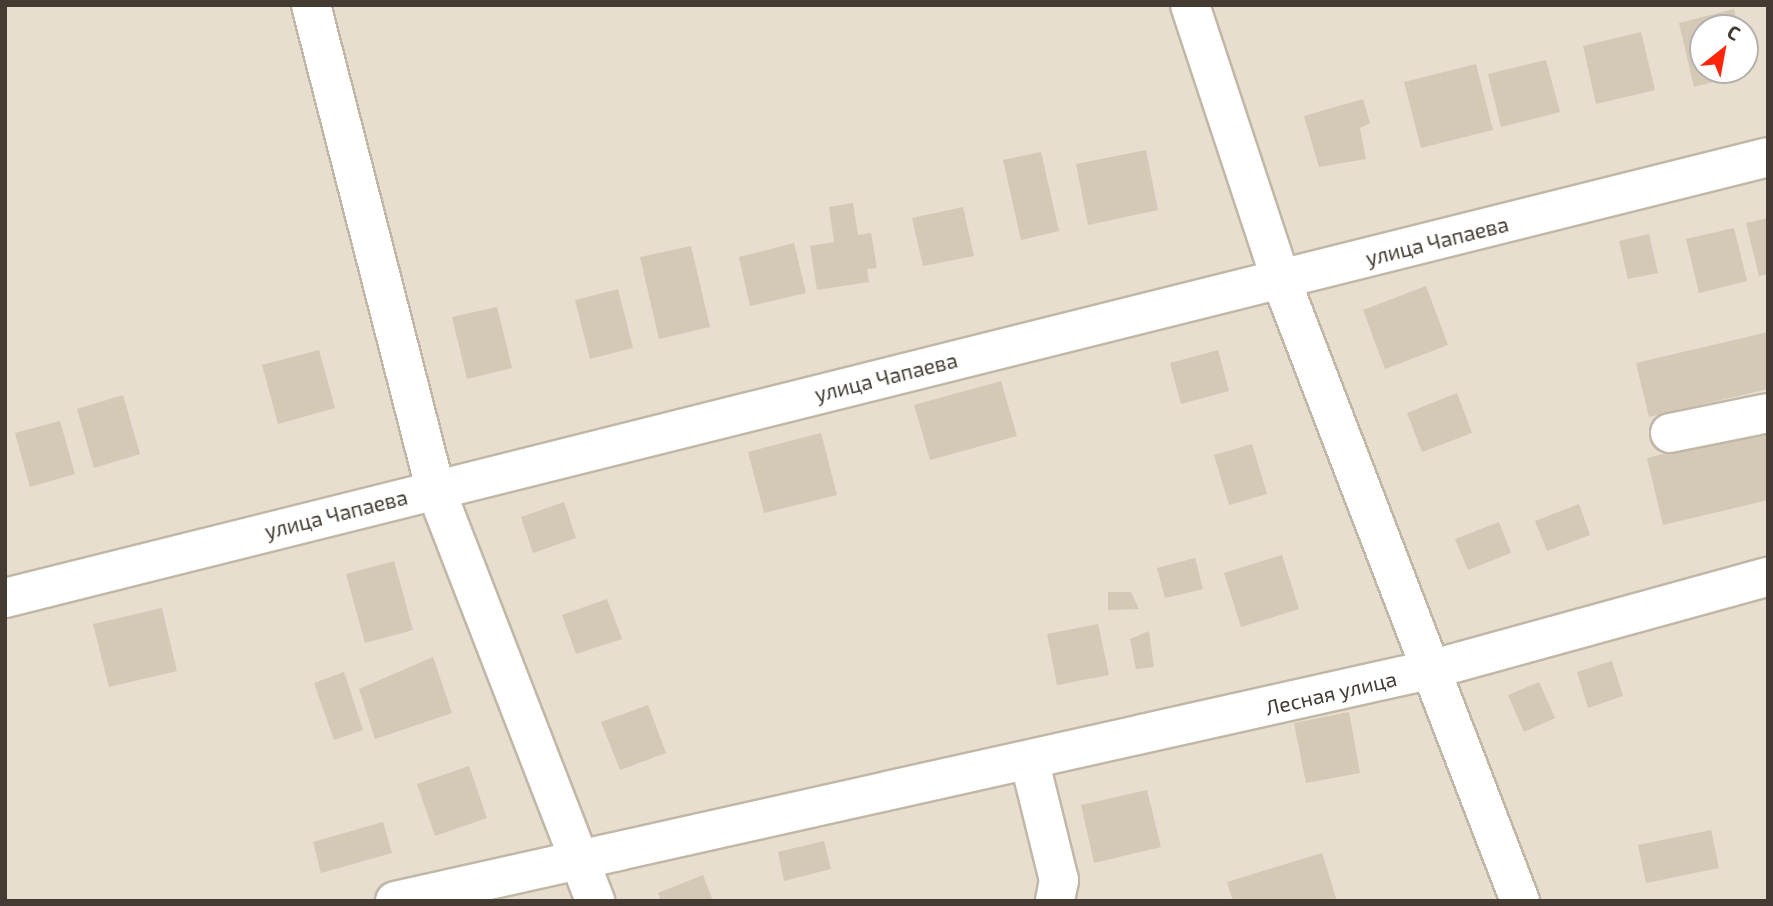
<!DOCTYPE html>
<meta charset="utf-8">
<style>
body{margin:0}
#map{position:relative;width:1773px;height:906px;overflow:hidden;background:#f3ede2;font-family:"Exo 2",sans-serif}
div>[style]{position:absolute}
.residential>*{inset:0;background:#e7decf}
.building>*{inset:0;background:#d4c8b6}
.roads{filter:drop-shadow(2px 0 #c1b7a7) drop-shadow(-2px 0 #c1b7a7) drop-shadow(0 2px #c1b7a7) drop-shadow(0 -2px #c1b7a7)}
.minor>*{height:38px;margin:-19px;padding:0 19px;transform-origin:19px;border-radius:19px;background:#fff}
span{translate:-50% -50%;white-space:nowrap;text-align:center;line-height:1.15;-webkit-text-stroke:5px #fff;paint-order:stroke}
.street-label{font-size:21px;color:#443c32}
.frame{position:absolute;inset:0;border:7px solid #443c32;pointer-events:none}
.north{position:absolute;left:1689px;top:14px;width:70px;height:70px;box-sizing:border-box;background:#fff;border:2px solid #b4b1ad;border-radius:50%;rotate:31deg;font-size:19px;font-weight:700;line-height:28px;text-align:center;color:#443c32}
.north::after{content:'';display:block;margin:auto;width:24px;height:32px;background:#ff250c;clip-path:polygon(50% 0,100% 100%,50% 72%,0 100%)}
</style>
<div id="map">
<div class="residential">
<div style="clip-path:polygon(evenodd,5px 5px,1768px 5px,1768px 901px,5px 901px,5px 5px,1703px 28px,1745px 28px,1745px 70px,1703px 70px,1703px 28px)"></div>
</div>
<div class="building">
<div style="clip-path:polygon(1734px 9px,1738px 28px,1703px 28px,1703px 70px,1745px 70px,1746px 60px,1749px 73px,1694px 87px,1679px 23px)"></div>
<div style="clip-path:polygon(1641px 32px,1655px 90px,1596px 104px,1583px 46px)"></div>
<div style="clip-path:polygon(1546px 60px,1560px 112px,1501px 127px,1488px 74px)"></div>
<div style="clip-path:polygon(1476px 64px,1493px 130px,1421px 148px,1404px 82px)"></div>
<div style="clip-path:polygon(1363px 99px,1370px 123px,1360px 128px,1366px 159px,1319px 167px,1304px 116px)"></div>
<div style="clip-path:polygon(1146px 150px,1158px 210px,1088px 225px,1076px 164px)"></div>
<div style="clip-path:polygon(1041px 152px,1059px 231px,1021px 240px,1003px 160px)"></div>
<div style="clip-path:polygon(853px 203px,858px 235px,871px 233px,877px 268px,867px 269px,869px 282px,817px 290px,810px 246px,834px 242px,829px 207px)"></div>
<div style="clip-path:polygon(963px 207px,974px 256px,923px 266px,912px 218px)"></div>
<div style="clip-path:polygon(1768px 218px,1768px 274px,1759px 276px,1746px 223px)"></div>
<div style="clip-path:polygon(1734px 228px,1747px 281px,1699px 293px,1686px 239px)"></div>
<div style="clip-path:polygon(1649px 234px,1658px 273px,1628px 279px,1619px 241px)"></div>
<div style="clip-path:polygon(794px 243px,806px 293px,750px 306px,739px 257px)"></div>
<div style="clip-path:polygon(691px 246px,710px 327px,659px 339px,640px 257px)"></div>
<div style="clip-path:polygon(1426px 286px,1448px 345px,1385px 369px,1363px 310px)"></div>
<div style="clip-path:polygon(618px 289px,633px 348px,590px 359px,575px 300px)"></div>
<div style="clip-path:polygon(497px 307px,512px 368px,467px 379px,452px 317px)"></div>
<div style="clip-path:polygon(1768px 332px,1768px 389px,1649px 417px,1636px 363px)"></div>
<div style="clip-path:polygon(319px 350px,335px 408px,278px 424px,262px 365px)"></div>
<div style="clip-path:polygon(1218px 350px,1229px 391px,1181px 404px,1170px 363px)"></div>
<div style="clip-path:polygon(1001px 381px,1017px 436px,930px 460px,914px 405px)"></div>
<div style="clip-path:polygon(1457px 393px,1472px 433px,1422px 452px,1407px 413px)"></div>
<div style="clip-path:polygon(123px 395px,140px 454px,94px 468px,77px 409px)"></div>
<div style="clip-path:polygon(60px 421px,75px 474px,30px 487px,15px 433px)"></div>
<div style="clip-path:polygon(1768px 429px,1768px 500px,1663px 525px,1647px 458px)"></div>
<div style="clip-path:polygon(821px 433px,837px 495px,764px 513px,748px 452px)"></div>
<div style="clip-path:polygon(1252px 444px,1267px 494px,1229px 505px,1214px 455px)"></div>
<div style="clip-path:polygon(564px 502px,576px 538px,533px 553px,521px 517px)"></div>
<div style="clip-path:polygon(1579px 504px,1590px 535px,1547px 551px,1535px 521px)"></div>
<div style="clip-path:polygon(1499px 522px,1511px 553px,1468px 570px,1455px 539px)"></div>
<div style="clip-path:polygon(1282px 555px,1299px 609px,1241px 627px,1224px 573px)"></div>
<div style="clip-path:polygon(1195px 558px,1203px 589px,1165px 598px,1157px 568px)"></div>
<div style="clip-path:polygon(394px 561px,413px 630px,365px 643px,346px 574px)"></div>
<div style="clip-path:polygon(1108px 592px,1131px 592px,1139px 609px,1108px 610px)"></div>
<div style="clip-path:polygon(607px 599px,622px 639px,576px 654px,562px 615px)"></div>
<div style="clip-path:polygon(162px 608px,177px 671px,109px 687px,93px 624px)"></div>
<div style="clip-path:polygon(1098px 624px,1109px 675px,1057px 685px,1047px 634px)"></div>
<div style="clip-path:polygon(1149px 631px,1154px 667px,1136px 669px,1130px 639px)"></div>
<div style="clip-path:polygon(433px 657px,452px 713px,375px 739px,359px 689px)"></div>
<div style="clip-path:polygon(1612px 661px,1623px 696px,1588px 708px,1577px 672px)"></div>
<div style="clip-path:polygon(344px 672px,363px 730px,334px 740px,314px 683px)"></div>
<div style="clip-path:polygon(1539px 682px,1555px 718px,1524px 732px,1508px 695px)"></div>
<div style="clip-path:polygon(648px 705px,666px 753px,620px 770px,601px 722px)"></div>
<div style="clip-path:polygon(1349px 712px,1360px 773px,1306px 783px,1294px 723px)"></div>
<div style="clip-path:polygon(469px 766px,487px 818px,435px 836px,417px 784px)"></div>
<div style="clip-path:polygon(1147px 790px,1161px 847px,1094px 863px,1081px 805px)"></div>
<div style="clip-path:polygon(383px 822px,392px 853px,321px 873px,313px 842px)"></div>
<div style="clip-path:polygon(1711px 830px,1719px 868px,1646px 883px,1638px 845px)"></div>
<div style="clip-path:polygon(824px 841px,831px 869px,784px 881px,778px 852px)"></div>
<div style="clip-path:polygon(1322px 853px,1337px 901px,1233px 901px,1227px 882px)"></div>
<div style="clip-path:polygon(703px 875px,713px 901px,661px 901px,658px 893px)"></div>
</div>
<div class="roads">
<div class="minor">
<div style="left:311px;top:5px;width:499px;rotate:75.6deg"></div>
<div style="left:435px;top:488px;width:443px;rotate:68.8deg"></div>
<div style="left:1190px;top:5px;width:290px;rotate:71.7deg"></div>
<div style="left:1281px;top:280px;width:665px;rotate:68.95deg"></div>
<div style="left:1670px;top:433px;width:100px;rotate:-11.5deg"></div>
<div style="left:5px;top:598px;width:1817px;rotate:-14.04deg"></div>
<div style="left:1030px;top:763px;width:121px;rotate:76.1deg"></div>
<div style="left:1059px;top:880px;width:21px;rotate:101deg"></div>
<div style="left:395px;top:901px;width:1064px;rotate:-12.6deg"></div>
<div style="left:1433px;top:669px;width:347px;rotate:-15.4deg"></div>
</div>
</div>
<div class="street-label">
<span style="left:1437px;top:241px;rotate:-14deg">улица Чапаева</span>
<span style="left:886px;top:377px;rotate:-14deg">улица Чапаева</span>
<span style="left:336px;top:514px;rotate:-14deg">улица Чапаева</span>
<span style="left:1331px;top:693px;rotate:-13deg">Лесная улица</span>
</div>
<div class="frame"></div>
<div class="north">С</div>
</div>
